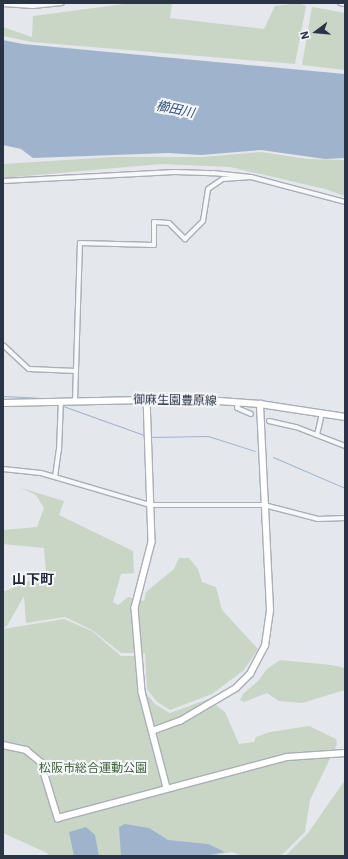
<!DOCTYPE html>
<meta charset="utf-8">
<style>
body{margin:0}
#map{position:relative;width:348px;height:859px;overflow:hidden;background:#e4e7ec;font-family:"IBM Plex Sans","Noto Sans JP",sans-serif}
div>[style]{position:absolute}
.green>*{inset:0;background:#c9d6c5}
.water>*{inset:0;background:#9fb4cc}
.stream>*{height:1px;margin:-0.5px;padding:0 0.5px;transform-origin:0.5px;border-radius:0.5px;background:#9fb4cc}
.roads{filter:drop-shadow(1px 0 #a9aeb7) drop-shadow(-1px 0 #a9aeb7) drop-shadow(0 1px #a9aeb7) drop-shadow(0 -1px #a9aeb7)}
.street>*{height:4px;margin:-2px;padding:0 2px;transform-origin:2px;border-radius:2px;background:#f7f8fa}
.secondary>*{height:5.5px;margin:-2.75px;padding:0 2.75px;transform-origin:2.75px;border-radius:2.75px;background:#fff}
span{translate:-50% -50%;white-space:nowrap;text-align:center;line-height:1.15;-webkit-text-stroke:4px #f4f6f9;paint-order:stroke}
.street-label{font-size:12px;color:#2b3445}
.park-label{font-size:12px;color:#3f6138}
.water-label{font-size:13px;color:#34527a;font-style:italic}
.quarter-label{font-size:14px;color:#1d2536;font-weight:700}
.frame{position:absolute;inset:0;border:4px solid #2b3445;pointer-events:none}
.north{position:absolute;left:296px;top:12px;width:40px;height:40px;-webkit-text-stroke:3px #f4f6f9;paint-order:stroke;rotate:254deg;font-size:11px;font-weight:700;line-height:16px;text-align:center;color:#2b3445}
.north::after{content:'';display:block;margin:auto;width:14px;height:18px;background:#2b3445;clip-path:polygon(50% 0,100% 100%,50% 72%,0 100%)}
</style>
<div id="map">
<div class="green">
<div style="clip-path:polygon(132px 3px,172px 3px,170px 18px,264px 29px,275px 6px,299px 3px,306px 6px,295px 64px,32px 42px,3px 36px,3px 27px,32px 37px,33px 16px)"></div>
<div style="clip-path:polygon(312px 7px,345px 13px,345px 70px,302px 65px)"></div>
<div style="clip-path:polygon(261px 152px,308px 159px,345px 160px,345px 196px,325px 189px,230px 167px,161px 164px,3px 178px,3px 164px,113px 157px,201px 157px)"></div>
<div style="clip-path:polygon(21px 488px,64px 501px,59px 515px,133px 551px,134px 573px,121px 574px,113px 602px,118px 605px,128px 597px,144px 601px,146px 592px,174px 569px,179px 558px,189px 558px,198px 569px,202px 582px,216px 587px,222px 610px,258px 649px,244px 670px,258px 681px,267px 669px,280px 660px,331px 665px,345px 668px,345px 690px,302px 703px,279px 701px,267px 693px,244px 702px,240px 700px,243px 694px,258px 681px,244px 670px,212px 694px,170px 710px,157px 702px,147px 689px,145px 653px,121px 653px,92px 630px,65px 617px,26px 623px,24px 596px,7px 626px,3px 628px,3px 592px,46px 574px,44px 548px,3px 544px,3px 530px,37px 527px,44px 508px,36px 495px)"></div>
<div style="clip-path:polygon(64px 619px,92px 631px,121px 656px,143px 656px,145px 692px,155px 704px,170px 713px,208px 699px,225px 712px,239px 744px,254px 742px,256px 737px,270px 732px,309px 726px,336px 739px,337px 744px,310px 800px,305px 832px,283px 854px,276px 856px,242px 856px,232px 852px,211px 856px,48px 856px,47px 853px,3px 833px,3px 629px)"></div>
<div style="clip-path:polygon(345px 780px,345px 856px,285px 856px,308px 833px)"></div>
</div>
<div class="water">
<div style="clip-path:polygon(3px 40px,23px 44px,345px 74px,345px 158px,325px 159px,261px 150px,201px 155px,168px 153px,33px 158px,21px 149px,3px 145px)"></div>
<div style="clip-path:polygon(125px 824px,149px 828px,168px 840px,208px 844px,225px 852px,205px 856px,121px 856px,119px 827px)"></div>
<div style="clip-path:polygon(86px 827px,95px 835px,99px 856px,74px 856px,69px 832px)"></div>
</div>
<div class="stream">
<div style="left:3px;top:396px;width:35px;rotate:3deg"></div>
<div style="left:63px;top:406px;width:89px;rotate:19.7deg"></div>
<div style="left:150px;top:437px;width:58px;rotate:-1deg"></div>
<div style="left:208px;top:436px;width:49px;rotate:17.7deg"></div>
<div style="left:273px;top:457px;width:78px;rotate:23.3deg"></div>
</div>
<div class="roads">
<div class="street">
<div style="left:340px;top:3px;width:5px;rotate:11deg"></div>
<div style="left:3px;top:4px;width:30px;rotate:4deg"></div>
<div style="left:33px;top:6px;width:29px;rotate:-6deg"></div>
<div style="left:3px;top:181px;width:172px;rotate:-3deg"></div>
<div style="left:175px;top:172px;width:38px;rotate:2deg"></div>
<div style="left:213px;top:173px;width:38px;rotate:6deg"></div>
<div style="left:251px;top:177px;width:97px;rotate:14.9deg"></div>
<div style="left:3px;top:345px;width:35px;rotate:43deg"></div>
<div style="left:29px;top:369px;width:47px;rotate:2.4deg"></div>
<div style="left:75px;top:401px;width:158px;rotate:-88.2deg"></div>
<div style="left:80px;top:243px;width:74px;rotate:1.5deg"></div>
<div style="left:154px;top:245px;width:23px;rotate:-90deg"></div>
<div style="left:154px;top:222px;width:15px;rotate:4deg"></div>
<div style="left:169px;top:223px;width:23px;rotate:45deg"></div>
<div style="left:185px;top:239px;width:25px;rotate:-45deg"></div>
<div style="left:203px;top:221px;width:32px;rotate:-81deg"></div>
<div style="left:208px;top:189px;width:18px;rotate:-34deg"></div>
<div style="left:223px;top:179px;width:28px;rotate:-4deg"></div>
<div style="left:239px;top:402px;width:6px;rotate:108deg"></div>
<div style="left:237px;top:408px;width:15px;rotate:23deg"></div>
<div style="left:269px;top:421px;width:28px;rotate:13deg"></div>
<div style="left:296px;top:427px;width:53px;rotate:21.2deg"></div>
<div style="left:317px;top:435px;width:23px;rotate:-77deg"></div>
<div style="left:3px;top:469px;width:38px;rotate:6deg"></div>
<div style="left:41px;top:473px;width:114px;rotate:16.4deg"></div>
<div style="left:150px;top:505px;width:114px"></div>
<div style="left:264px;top:505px;width:56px;rotate:14.5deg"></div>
<div style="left:318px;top:519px;width:27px;rotate:-2deg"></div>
<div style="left:55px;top:477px;width:27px;rotate:-82deg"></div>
<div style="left:59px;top:450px;width:49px;rotate:-87.7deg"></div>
</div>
<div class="secondary">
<div style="left:147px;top:398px;width:144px;rotate:88deg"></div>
<div style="left:152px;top:542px;width:68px;rotate:104.4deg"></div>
<div style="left:135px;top:608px;width:84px;rotate:85.2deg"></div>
<div style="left:142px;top:692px;width:99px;rotate:75.4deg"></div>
<div style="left:3px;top:403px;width:189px;rotate:-1.2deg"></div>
<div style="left:192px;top:399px;width:68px;rotate:4.2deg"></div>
<div style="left:260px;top:404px;width:86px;rotate:8.7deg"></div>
<div style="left:152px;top:731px;width:30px;rotate:-20deg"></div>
<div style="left:180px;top:721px;width:65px;rotate:-30.5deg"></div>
<div style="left:236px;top:688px;width:20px;rotate:-45deg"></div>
<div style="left:250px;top:674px;width:32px;rotate:-62deg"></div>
<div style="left:265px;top:646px;width:36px;rotate:-82deg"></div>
<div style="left:270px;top:610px;width:206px;rotate:-92.8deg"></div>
<div style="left:3px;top:745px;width:24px;rotate:12deg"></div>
<div style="left:26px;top:750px;width:19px;rotate:39deg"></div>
<div style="left:41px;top:762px;width:59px;rotate:73.1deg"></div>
<div style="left:58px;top:818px;width:237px;rotate:-14.9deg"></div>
<div style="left:287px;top:757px;width:58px;rotate:-3.9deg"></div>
</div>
</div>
<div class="street-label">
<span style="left:175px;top:400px;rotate:1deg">御麻生園豊原線</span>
</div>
<div class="park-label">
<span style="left:93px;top:768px">松阪市総合運動公園</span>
</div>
<div class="water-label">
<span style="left:175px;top:110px;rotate:12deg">櫛田川</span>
</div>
<div class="quarter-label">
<span style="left:33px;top:579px">山下町</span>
</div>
<div class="frame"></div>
<div class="north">N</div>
</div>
